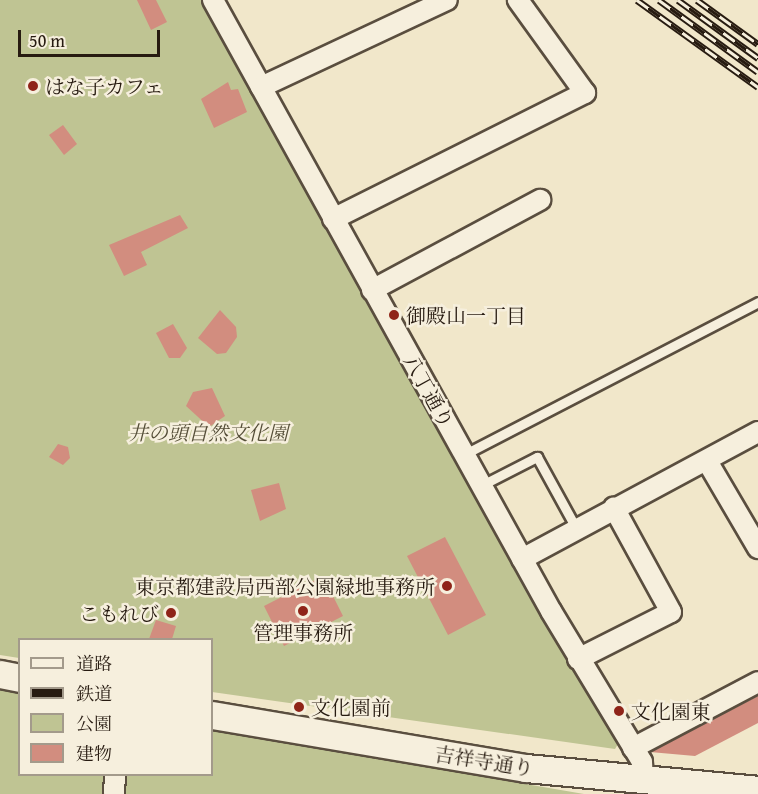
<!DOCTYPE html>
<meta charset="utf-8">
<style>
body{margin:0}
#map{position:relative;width:758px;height:794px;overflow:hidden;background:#f1e7ca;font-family:"Gentium Book Plus","Noto Serif JP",serif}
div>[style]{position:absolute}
.green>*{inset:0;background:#bfc493}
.building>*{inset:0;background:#d28d7f}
.roads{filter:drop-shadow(2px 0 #5a4e3f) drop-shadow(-2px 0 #5a4e3f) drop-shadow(0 2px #5a4e3f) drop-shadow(0 -2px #5a4e3f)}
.lane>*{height:9px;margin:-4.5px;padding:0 4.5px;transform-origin:4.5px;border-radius:4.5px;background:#f6efdd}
.street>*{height:20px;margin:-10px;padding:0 10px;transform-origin:10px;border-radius:10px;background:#f6efdd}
.secondary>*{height:27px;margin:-13.5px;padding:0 13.5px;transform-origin:13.5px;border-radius:13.5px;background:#f6efdd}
.rail>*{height:7px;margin-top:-3.5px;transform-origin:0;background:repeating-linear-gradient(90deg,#f6efdd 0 14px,#271b11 0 28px);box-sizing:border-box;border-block:2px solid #271b11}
.dots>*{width:16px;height:16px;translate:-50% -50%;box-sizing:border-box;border:3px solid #f6efdd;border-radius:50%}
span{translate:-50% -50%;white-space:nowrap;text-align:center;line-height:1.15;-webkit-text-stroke:5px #f6efdd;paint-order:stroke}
.poi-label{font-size:20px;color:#271b11}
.left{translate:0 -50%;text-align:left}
.right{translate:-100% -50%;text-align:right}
.street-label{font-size:20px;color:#271b11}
.park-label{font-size:20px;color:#554e38;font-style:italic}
.legend{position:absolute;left:18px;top:638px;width:195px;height:138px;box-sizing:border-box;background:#f6efdd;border:2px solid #a39a8b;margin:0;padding:8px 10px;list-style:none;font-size:18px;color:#271b11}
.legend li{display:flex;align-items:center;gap:12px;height:30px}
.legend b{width:30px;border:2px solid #a39a8b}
.scale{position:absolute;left:18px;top:30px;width:142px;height:27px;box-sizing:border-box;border:3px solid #271b11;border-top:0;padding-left:8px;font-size:18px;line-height:21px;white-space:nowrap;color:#271b11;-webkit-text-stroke:4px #f6efdd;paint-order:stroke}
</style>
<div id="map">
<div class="green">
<div style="clip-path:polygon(0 0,209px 0,618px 744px,615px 749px,212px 692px,212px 640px,20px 640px,19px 658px,0 655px)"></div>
<div style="clip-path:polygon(0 687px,19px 691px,20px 774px,212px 774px,212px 730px,584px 794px,0 794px)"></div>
</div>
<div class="building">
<div style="clip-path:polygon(137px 0,156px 0,167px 22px,151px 30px)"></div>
<div style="clip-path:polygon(228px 82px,231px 90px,238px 89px,247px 112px,214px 128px,201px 99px)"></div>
<div style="clip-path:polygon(63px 125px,77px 144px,64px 155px,49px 135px)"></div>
<div style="clip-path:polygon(180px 215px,188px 228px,141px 252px,147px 265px,124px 276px,109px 245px)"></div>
<div style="clip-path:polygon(220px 310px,236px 327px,237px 337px,226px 353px,217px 354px,198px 338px)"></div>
<div style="clip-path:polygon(173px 324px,187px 348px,180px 358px,169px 358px,156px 333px)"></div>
<div style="clip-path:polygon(212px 388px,225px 416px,209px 427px,186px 406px,193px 392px)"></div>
<div style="clip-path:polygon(58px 444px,68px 447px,70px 458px,63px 465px,49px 457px)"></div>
<div style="clip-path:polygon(279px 483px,286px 509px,260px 521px,251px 490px)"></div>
<div style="clip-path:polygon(445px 537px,486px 615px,448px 635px,407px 556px)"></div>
<div style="clip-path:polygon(323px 576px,343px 616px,284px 646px,264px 606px)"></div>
<div style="clip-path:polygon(156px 620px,176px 626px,172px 639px,149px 639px)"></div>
<div style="clip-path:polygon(758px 696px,758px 723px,695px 756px,650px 752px)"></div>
</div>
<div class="roads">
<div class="lane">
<div style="left:465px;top:454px;width:330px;rotate:-27.4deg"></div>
<div style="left:482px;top:485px;width:62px;rotate:-27deg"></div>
<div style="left:537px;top:457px;width:81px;rotate:61.2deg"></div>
</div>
<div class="street">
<div style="left:213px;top:0;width:698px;rotate:61.05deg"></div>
<div style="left:551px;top:611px;width:176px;rotate:58.9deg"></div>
<div style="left:642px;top:762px;width:19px;rotate:87deg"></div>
<div style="left:261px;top:87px;width:205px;rotate:-25.1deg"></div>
<div style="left:333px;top:219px;width:282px;rotate:-26.6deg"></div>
<div style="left:585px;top:93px;width:115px;rotate:-125.8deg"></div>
<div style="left:372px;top:290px;width:191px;rotate:-28.2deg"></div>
<div style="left:707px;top:461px;width:101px;rotate:59.6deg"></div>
<div style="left:522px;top:559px;width:268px;rotate:-28.3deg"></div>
<div style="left:578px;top:659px;width:104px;rotate:-26.8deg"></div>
<div style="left:671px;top:612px;width:119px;rotate:-118.7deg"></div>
<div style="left:633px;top:748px;width:141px;rotate:-27.8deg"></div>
<div style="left:114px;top:794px;width:20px;rotate:-87deg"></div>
</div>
<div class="secondary">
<div style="left:0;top:674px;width:20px;rotate:11deg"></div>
<div style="left:212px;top:715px;width:318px;rotate:9.6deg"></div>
<div style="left:526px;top:768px;width:233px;rotate:5.4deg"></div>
</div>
</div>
<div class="rail">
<div style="left:637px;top:0;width:149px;rotate:35.7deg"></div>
<div style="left:659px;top:0;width:122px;rotate:36deg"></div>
<div style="left:678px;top:0;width:99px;rotate:35.9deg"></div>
<div style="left:697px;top:0;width:75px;rotate:35.8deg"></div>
</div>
<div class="dots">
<div style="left:33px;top:86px;background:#8f2418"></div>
<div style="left:394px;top:315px;background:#8f2418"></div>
<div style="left:447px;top:586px;background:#8f2418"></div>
<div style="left:303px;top:611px;background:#8f2418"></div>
<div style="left:171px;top:613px;background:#8f2418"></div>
<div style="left:299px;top:707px;background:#8f2418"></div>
<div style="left:619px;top:711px;background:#8f2418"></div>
</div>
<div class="poi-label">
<span class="left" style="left:45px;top:86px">はな子カフェ</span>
<span class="left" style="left:406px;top:315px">御殿山一丁目</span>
<span class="right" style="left:435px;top:586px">東京都建設局西部公園緑地事務所</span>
<span class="right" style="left:159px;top:613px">こもれび</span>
<span style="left:303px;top:632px">管理事務所</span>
<span class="left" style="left:311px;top:707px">文化園前</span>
<span class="left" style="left:631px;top:711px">文化園東</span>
</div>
<div class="street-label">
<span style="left:429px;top:391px;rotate:61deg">八丁通り</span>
<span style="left:484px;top:761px;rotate:9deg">吉祥寺通り</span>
</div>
<div class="park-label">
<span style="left:208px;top:432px">井の頭自然文化園</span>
</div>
<ul class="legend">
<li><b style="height:8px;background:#f6efdd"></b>道路</li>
<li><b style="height:8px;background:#271b11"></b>鉄道</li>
<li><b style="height:16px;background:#bfc493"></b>公園</li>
<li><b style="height:16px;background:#d28d7f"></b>建物</li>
</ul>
<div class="scale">50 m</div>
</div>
